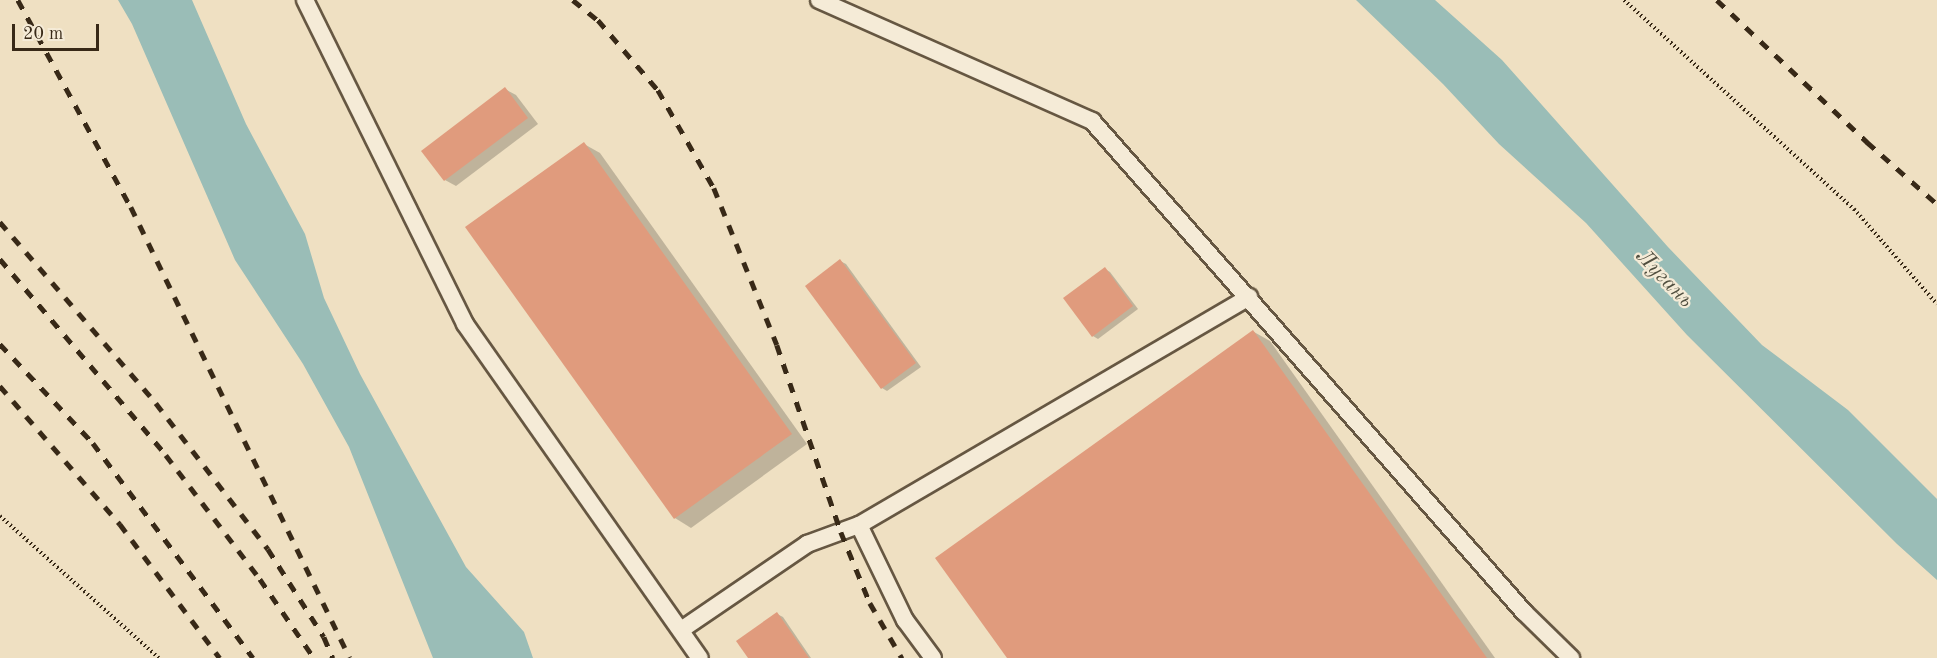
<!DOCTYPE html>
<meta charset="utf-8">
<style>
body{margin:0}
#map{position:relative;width:1937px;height:658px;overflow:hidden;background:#efe0c2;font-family:"Old Standard TT",serif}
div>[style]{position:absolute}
.water>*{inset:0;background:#9abdb7}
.shadow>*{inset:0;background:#0003}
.building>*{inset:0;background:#e09b7d}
.path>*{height:4px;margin-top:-2px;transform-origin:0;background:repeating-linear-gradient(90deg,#382917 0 1.5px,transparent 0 4.5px)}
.roads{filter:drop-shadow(2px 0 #665742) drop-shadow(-2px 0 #665742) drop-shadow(0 2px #665742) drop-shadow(0 -2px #665742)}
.service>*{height:16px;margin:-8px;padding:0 8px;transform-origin:8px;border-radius:8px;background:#f5ebd7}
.rail>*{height:4.5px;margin-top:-2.25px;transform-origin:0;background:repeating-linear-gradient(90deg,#382917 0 10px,transparent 0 20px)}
span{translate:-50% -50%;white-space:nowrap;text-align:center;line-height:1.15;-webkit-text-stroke:4.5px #f5ebd7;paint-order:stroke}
.water-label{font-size:22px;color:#504e3f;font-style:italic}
.scale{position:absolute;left:12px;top:24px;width:87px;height:27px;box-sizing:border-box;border:3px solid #382917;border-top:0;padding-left:8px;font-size:18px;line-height:21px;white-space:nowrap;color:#382917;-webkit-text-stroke:4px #f5ebd7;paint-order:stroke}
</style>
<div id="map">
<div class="water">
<div style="clip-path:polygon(118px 0,192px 0,246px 124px,305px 234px,324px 298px,360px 374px,466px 567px,524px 632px,533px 658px,433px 658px,349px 447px,303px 364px,235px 260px,132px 24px)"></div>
<div style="clip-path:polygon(1356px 0,1435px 0,1502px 60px,1668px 247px,1762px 345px,1848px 410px,1937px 499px,1937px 580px,1897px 544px,1687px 335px,1586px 223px,1499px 144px,1443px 84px)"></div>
</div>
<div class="shadow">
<div style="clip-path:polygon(505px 89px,516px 95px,538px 124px,456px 186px,445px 180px)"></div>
<div style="clip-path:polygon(584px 144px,600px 153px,807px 444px,691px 528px,675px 518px)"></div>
<div style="clip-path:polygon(840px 261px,846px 264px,921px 367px,887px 391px,882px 388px)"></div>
<div style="clip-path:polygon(1105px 269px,1110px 272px,1138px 309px,1098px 339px,1093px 336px)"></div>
<div style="clip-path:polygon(1254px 332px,1270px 341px,1495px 658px,1009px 658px)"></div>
<div style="clip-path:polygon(777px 614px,783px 617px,811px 658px,750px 658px)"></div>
</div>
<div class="building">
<div style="clip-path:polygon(505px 87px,528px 118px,444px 181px,421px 151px)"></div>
<div style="clip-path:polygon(584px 142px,792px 434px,674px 519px,465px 227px)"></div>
<div style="clip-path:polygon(840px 259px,916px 363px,881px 389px,805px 286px)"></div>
<div style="clip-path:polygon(1105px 267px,1133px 306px,1092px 337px,1063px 298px)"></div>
<div style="clip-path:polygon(1253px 330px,1487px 658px,1007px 658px,935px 558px)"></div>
<div style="clip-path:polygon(777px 612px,809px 658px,748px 658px,736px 641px)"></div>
</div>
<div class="path">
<div style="left:1624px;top:0;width:311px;rotate:42.3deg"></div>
<div style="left:1854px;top:209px;width:126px;rotate:48.9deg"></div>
<div style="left:0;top:516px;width:213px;rotate:41.8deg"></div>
</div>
<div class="roads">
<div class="service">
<div style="left:305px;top:0;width:361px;rotate:63.7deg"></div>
<div style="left:465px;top:324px;width:408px;rotate:54.9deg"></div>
<div style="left:819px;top:0;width:299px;rotate:23.9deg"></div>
<div style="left:1092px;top:121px;width:654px;rotate:48.66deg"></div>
<div style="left:1524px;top:612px;width:66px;rotate:44.4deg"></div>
<div style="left:859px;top:525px;width:106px;rotate:64.2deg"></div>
<div style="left:905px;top:620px;width:47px;rotate:53.6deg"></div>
<div style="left:681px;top:630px;width:153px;rotate:-34.3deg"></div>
<div style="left:807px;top:544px;width:55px;rotate:-20.1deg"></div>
<div style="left:859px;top:525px;width:452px;rotate:-30.3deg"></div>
</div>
</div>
<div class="rail">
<div style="left:18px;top:0;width:236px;rotate:61.4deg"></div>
<div style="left:131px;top:207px;width:501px;rotate:64.1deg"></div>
<div style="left:573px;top:0;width:32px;rotate:39deg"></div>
<div style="left:598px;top:20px;width:92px;rotate:49.4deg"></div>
<div style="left:658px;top:90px;width:113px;rotate:60.3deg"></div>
<div style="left:714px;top:188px;width:169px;rotate:68.1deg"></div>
<div style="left:777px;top:345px;width:198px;rotate:71.1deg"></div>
<div style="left:841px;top:532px;width:77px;rotate:67.8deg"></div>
<div style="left:870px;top:603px;width:64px;rotate:59.8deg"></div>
<div style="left:1717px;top:0;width:207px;rotate:43.4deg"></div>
<div style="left:1867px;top:142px;width:94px;rotate:41.5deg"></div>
<div style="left:0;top:222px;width:239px;rotate:49.2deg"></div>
<div style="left:156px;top:403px;width:184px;rotate:52.5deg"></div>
<div style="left:268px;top:549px;width:104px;rotate:57.5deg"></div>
<div style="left:324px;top:637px;width:23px;rotate:67deg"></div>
<div style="left:0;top:259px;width:257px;rotate:49.7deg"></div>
<div style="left:166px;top:455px;width:156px;rotate:52.8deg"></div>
<div style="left:260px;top:579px;width:96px;rotate:55.6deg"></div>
<div style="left:0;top:344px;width:136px;rotate:46.8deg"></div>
<div style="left:93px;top:443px;width:268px;rotate:53.3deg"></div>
<div style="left:0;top:386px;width:183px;rotate:49deg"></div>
<div style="left:120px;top:524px;width:167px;rotate:53.3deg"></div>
</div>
<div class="water-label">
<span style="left:1664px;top:279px;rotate:46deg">Лугань</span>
</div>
<div class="scale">20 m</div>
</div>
